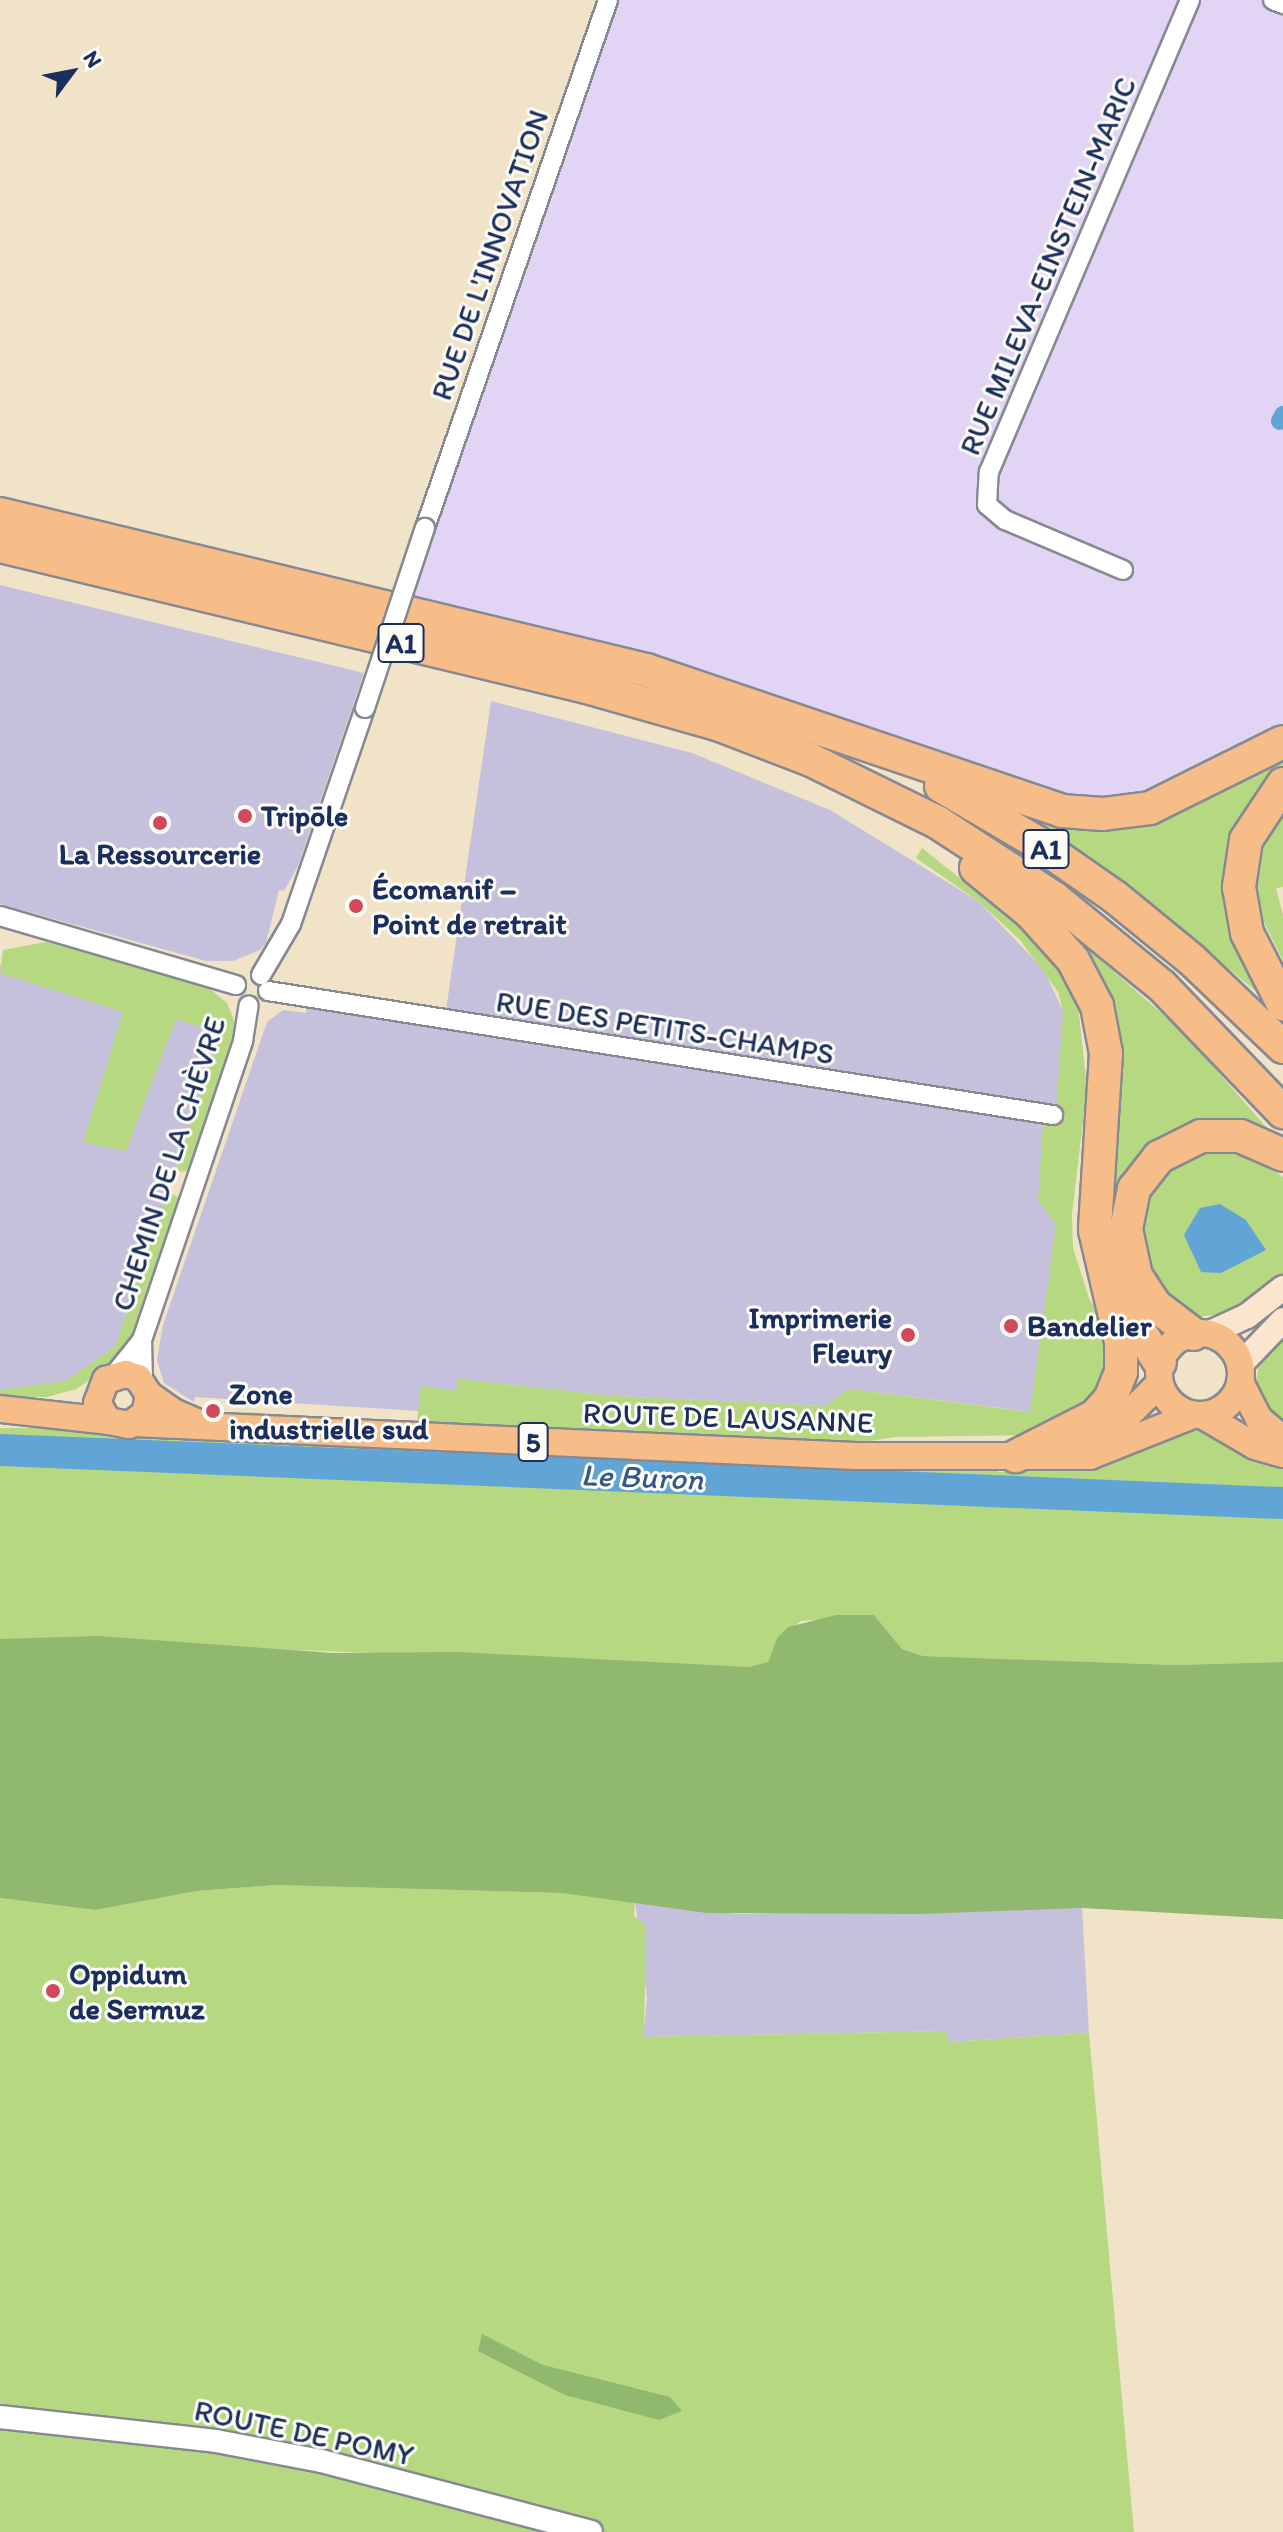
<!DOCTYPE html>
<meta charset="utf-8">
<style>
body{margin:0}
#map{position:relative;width:1283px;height:2532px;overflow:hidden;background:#f1e3c7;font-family:Itim,sans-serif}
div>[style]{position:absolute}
.built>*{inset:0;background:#e1d4f4}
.industrial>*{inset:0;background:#c5c0db}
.green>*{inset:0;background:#b6d880}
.forest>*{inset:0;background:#90b86e}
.water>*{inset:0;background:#61a5d6}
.canal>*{height:18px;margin:-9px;padding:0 9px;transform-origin:9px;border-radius:9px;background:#61a5d6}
.river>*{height:32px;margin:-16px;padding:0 16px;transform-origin:16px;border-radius:16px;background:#61a5d6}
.roads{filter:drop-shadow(2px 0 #868992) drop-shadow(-2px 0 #868992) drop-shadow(0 2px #868992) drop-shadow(0 -2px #868992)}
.minor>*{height:18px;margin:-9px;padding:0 9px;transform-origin:9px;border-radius:9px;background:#fff}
.tertiary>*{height:22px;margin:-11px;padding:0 11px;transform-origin:11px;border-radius:11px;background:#fff}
.secondary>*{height:24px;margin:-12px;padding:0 12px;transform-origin:12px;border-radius:12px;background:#fce5cf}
.primary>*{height:26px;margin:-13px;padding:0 13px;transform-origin:13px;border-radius:13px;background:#f7bd88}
.primary>.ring{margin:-13px;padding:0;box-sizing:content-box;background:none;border:26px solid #f7bd88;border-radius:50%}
.motorway>*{height:32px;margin:-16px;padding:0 16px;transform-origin:16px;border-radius:16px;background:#f7bd88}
.bridges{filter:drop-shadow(2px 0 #868992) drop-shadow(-2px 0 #868992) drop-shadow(0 2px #868992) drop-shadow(0 -2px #868992)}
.minor-bridge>*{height:18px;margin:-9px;padding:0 9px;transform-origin:9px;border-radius:9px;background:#fff}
.dots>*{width:22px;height:22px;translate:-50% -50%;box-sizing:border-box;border:4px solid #fdfcf7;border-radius:50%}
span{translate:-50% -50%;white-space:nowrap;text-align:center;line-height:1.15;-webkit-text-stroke:6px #fdfcf7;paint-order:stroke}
.shield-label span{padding:2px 6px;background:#fdfcf7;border:2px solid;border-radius:6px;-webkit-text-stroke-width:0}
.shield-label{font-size:28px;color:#1b2f5e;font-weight:700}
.street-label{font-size:30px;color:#1b2f5e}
.poi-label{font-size:30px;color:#1b2f5e;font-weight:700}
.left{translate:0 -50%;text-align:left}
.right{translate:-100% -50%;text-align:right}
.water-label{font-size:32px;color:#345888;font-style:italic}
.north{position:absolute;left:32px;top:32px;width:80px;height:80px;-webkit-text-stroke:6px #fdfcf7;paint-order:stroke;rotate:58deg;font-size:22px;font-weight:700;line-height:32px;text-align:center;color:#1b2f5e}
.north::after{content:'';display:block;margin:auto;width:28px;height:36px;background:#1b2f5e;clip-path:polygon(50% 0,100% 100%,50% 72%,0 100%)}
</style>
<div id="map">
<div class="built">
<div style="clip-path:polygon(608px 0,1283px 0,1283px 742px,1119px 814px,398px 610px)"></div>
</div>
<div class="industrial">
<div style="clip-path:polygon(0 585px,364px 673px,298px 866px,284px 891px,279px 890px,266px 943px,260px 950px,233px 961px,206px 961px,0 904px)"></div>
<div style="clip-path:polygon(491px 701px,692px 753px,830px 810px,978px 901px,1044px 970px,1063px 1011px,1061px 1069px,1055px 1127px,1043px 1126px,1056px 1225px,1031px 1412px,849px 1389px,825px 1406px,614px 1396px,458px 1379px,455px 1391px,421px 1386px,419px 1411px,195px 1397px,194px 1402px,164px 1383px,157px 1360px,163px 1325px,267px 1022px,283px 1010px,306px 1013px,310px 989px,446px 1010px)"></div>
<div style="clip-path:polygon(0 965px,222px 1033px,115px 1347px,65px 1381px,15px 1391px,0 1390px)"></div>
<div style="clip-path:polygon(635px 1901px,738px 1914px,1082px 1908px,1089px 2033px,947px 2042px,946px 2031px,643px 2037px,647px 1998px)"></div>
</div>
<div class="green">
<div style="clip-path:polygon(1283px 748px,1283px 774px,1241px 832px,1264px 998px,1126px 884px,1023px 812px,1081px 820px)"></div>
<div style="clip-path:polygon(1283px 807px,1283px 887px,1276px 888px,1283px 915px,1283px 961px,1258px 910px,1256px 873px,1264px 842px)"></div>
<div style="clip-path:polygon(922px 848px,1020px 926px,1060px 970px,1078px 1004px,1087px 1088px,1072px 1214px,1073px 1248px,1089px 1298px,1112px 1338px,1102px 1400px,1030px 1435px,896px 1437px,850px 1444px,242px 1417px,243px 1412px,417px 1422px,421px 1386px,455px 1391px,458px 1379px,614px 1396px,825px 1406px,849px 1389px,1030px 1412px,1056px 1225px,1038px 1200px,1043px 1125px,1055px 1126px,1063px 1011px,1058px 992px,1020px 940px,978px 901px,916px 858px)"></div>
<div style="clip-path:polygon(1073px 936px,1184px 1033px,1273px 1135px,1200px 1127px,1108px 1247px,1119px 1080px,1068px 940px)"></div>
<div style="clip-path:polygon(46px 942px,204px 984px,227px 1003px,234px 1020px,233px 1044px,190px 1171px,175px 1172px,221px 1033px,176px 1019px,126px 1151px,83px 1142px,123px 1012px,0 973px,3px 950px)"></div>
<div style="clip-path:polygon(1217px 1149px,1247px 1153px,1283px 1177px,1283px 1275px,1233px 1312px,1192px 1318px,1156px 1280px,1140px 1231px,1149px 1194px,1165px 1171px)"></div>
<div style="clip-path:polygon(168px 1191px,180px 1199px,130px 1341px,109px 1367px,76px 1389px,47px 1397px,0 1397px,0 1390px,65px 1381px,115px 1347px)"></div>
<div style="clip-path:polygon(1283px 1331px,1283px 1424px,1267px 1412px,1255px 1387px,1260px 1359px)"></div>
<div style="clip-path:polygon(0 1428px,74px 1428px,121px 1440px,161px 1436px,180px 1441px,182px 1436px,997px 1466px,998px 1472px,1051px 1470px,1052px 1465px,1197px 1430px,1283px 1462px,1283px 1662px,1175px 1665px,923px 1656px,902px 1649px,874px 1615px,801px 1621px,777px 1638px,768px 1662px,750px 1667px,0 1639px)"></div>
<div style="clip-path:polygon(276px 1885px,562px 1893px,635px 1901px,634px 1916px,646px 1925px,644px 2037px,946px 2031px,948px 2042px,1089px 2033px,1134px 2532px,0 2532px,0 1898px,95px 1910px,197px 1891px)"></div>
</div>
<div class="forest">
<div style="clip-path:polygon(836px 1615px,874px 1615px,902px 1649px,923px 1656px,1175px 1665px,1283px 1662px,1283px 1919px,1082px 1908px,920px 1914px,707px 1913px,562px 1893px,276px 1885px,197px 1891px,95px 1910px,0 1898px,0 1639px,99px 1636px,333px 1653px,457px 1652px,749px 1667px,768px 1662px,777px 1638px,788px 1627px)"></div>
<div style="clip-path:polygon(482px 2334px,543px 2365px,670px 2397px,682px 2411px,659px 2420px,565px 2395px,478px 2351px)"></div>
</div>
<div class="water">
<div style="clip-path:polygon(1220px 1204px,1246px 1220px,1266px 1250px,1221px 1273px,1201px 1272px,1184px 1235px,1200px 1208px)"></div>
</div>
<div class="canal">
<div style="left:1280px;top:421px;width:7px;rotate:-63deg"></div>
</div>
<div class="river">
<div style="left:0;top:1450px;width:1284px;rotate:2.37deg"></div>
</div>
<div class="roads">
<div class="minor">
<div style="left:1273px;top:0;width:11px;rotate:22deg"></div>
<div style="left:425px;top:528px;width:559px;rotate:-70.88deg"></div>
<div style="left:1123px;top:570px;width:128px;rotate:-157deg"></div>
<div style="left:1005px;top:520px;width:23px;rotate:-140deg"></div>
<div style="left:987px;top:505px;width:33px;rotate:-87deg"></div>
<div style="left:989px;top:472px;width:513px;rotate:-66.93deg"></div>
<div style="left:0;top:916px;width:246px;rotate:16.3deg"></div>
<div style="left:261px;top:975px;width:59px;rotate:-59.5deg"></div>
<div style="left:291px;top:924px;width:228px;rotate:-71.1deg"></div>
<div style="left:268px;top:991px;width:795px;rotate:8.98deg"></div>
<div style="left:114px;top:1375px;width:45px;rotate:-51.3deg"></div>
<div style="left:143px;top:1383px;width:43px;rotate:-91.3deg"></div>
<div style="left:142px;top:1340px;width:316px;rotate:-71.3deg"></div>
<div style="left:243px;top:1041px;width:36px;rotate:-81deg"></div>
</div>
<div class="tertiary">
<div style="left:0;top:2417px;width:217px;rotate:6.3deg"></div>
<div style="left:216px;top:2441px;width:107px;rotate:10.8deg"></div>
<div style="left:321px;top:2461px;width:279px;rotate:14.7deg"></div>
</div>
<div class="secondary">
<div style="left:1208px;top:1334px;width:43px;rotate:-24.8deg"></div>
<div style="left:1247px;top:1316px;width:46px;rotate:-37.9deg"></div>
<div style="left:1240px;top:1365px;width:62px;rotate:-46.3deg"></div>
</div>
<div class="primary">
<div class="ring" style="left:1159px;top:1333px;width:56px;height:56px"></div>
<div style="left:1240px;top:1382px;width:42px;rotate:62.8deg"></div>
<div style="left:1259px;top:1419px;width:31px;rotate:40deg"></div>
<div style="left:149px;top:1395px;width:19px;rotate:102deg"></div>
<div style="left:145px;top:1414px;width:19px;rotate:145deg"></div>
<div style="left:129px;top:1425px;width:21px;rotate:-169deg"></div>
<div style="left:108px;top:1421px;width:21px;rotate:-121deg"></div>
<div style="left:97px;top:1403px;width:25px;rotate:-69deg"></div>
<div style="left:106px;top:1380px;width:21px;rotate:-17deg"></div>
<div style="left:126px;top:1374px;width:13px;rotate:18deg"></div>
<div style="left:138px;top:1378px;width:20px;rotate:57deg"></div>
<div style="left:149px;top:1395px;width:29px;rotate:35deg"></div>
<div style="left:173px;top:1412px;width:26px;rotate:23deg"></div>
<div style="left:0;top:1409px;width:109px;rotate:6.3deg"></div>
<div style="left:1202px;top:1415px;width:61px;rotate:30.3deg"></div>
<div style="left:1255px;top:1446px;width:29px;rotate:16deg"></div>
<div style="left:134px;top:1423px;width:722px;rotate:2.62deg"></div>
<div style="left:855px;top:1456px;width:235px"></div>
<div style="left:1090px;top:1456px;width:111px;rotate:-21.7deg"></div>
<div style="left:1067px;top:1448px;width:56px;rotate:-24.3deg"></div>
<div style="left:1118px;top:1425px;width:59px;rotate:-45deg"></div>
</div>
<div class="motorway">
<div style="left:0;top:514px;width:665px;rotate:13.58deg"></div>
<div style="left:646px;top:670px;width:439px;rotate:18.7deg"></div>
<div style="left:1062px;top:811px;width:41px;rotate:4.2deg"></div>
<div style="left:1103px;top:814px;width:47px;rotate:-7.3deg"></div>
<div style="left:1150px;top:808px;width:148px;rotate:-26.4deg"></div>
<div style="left:0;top:546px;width:604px;rotate:13.51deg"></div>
<div style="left:587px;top:687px;width:138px;rotate:15.9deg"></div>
<div style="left:720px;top:725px;width:97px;rotate:21deg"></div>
<div style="left:811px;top:760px;width:140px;rotate:26.2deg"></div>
<div style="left:937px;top:822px;width:140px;rotate:33deg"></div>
<div style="left:1054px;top:898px;width:139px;rotate:39.2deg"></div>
<div style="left:1162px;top:986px;width:175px;rotate:46.2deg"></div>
<div style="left:1283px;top:784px;width:67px;rotate:123.5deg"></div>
<div style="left:1246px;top:840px;width:48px;rotate:98.5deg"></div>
<div style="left:1239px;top:887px;width:47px;rotate:80.1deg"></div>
<div style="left:1247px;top:933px;width:80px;rotate:63.1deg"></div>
<div style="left:941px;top:786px;width:110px;rotate:30.5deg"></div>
<div style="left:1036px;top:842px;width:96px;rotate:34.8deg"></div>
<div style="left:1115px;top:897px;width:99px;rotate:39.3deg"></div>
<div style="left:1192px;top:960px;width:126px;rotate:43.7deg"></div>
<div style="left:976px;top:868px;width:70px;rotate:39.2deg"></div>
<div style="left:1030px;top:912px;width:64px;rotate:48.1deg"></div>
<div style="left:1073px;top:960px;width:52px;rotate:62.4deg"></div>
<div style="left:1097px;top:1006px;width:48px;rotate:79.2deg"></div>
<div style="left:1106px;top:1053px;width:177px;rotate:93.6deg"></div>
<div style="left:1095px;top:1230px;width:115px;rotate:76.9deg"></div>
<div style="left:1121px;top:1342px;width:30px;rotate:90deg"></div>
<div style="left:1121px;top:1372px;width:29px;rotate:112deg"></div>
<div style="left:1110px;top:1399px;width:23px;rotate:131deg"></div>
<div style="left:1095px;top:1416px;width:89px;rotate:153.1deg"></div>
<div style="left:1114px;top:1291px;width:85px;rotate:57.4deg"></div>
<div style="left:1193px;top:1334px;width:48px;rotate:-142.7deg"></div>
<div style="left:1155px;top:1305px;width:35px;rotate:-123deg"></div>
<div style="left:1136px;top:1276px;width:48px;rotate:-102deg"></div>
<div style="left:1126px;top:1229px;width:41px;rotate:-78.7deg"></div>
<div style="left:1134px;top:1189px;width:41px;rotate:-52deg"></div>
<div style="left:1159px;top:1157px;width:47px;rotate:-26.6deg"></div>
<div style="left:1201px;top:1136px;width:39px"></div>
<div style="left:1240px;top:1136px;width:47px;rotate:23.8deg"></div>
</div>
</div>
<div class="bridges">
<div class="minor-bridge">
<div style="left:365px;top:708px;width:190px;rotate:-71.6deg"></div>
</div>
</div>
<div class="dots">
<div style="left:245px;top:816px;background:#d1495b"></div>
<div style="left:160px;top:823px;background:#d1495b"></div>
<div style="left:356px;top:906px;background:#d1495b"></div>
<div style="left:1011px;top:1326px;background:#d1495b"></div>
<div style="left:908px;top:1335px;background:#d1495b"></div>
<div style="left:213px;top:1411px;background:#d1495b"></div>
<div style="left:53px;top:1991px;background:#d1495b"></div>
</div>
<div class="shield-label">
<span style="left:401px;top:643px">A1</span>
<span style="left:1046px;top:849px">A1</span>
<span style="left:533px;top:1442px">5</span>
</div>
<div class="street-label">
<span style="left:490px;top:255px;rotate:-71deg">RUE DE L'INNOVATION</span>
<span style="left:1048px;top:266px;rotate:-67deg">RUE MILEVA-EINSTEIN-MARIC</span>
<span style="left:665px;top:1028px;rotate:9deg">RUE DES PETITS-CHAMPS</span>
<span style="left:169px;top:1164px;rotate:-72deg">CHEMIN DE LA CHÈVRE</span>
<span style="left:728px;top:1418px;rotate:2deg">ROUTE DE LAUSANNE</span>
<span style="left:304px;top:2433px;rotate:12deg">ROUTE DE POMY</span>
</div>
<div class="poi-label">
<span class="left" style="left:261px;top:816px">Tripōle</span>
<span style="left:160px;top:854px">La Ressourcerie</span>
<span class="left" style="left:372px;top:906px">Écomanif –<br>Point de retrait</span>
<span class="right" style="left:892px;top:1335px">Imprimerie<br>Fleury</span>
<span class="left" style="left:1027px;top:1326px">Bandelier</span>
<span class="left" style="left:229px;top:1411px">Zone<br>industrielle sud</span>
<span class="left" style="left:69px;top:1991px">Oppidum<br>de Sermuz</span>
</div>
<div class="water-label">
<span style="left:642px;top:1477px;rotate:2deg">Le Buron</span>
</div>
<div class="north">N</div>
</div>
